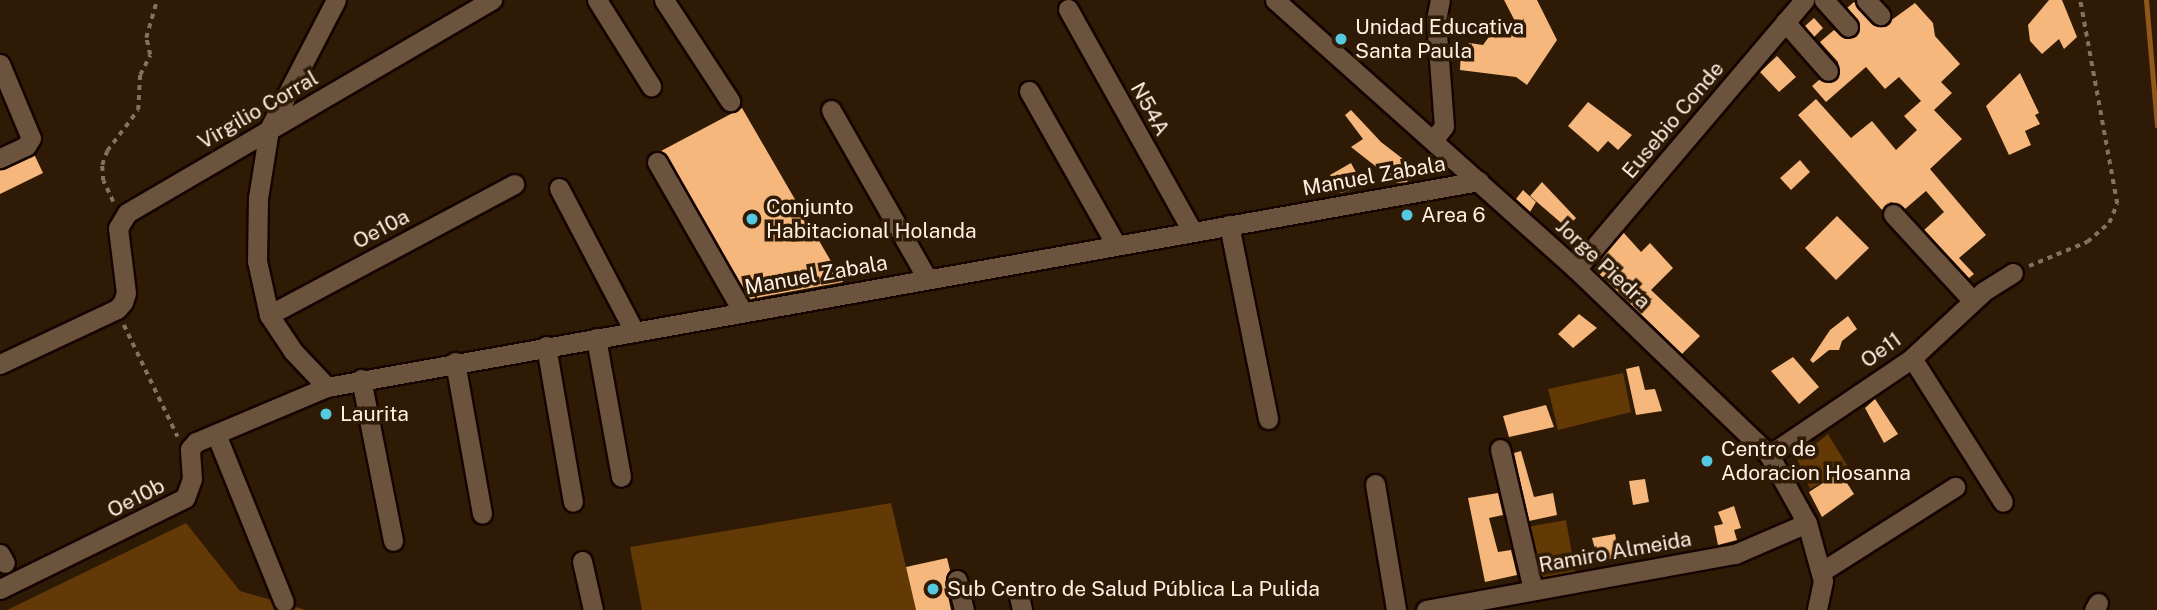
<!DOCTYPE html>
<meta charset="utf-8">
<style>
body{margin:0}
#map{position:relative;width:2157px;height:610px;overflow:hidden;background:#2e1a05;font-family:"Public Sans",sans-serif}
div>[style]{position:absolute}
.green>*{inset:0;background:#633905}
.forest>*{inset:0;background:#633907}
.stream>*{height:5px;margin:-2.5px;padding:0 2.5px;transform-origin:2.5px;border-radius:2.5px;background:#905819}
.building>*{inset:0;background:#f5b77c}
.path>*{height:3.5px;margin-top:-1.75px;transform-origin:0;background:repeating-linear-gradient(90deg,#847261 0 5px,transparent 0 10px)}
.roads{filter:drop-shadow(2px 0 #150400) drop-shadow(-2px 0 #150400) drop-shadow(0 2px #150400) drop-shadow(0 -2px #150400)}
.minor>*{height:19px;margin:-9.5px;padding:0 9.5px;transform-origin:9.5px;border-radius:9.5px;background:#6b533d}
.dots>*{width:19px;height:19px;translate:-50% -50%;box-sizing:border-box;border:4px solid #2e1a05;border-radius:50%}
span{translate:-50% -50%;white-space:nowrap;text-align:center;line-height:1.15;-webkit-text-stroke:7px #2e1a05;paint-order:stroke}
.poi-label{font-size:21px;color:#fff0e4}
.left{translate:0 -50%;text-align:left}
.street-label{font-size:21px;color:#fff0e4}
</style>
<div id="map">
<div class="green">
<div style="clip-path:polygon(1623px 373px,1631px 412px,1558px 430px,1548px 389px)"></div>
<div style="clip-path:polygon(1828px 434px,1848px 467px,1810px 489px,1797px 459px)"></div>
<div style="clip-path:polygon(891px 503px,916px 610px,642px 610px,630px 547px)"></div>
<div style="clip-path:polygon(1566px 520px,1576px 576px,1536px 583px,1527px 527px)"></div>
</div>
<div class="forest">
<div style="clip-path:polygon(186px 523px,240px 591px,306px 610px,7px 610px)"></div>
</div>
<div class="stream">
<div style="left:2146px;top:0;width:126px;rotate:85deg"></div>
</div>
<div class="building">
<div style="clip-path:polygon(1504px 0,1537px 0,1557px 40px,1527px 85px,1516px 77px,1460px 70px,1461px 48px,1470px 43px,1483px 45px,1499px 23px,1517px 25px)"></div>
<div style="clip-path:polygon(2049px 0,2062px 0,2077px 37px,2064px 49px,2059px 39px,2042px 54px,2030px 41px,2028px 25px)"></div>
<div style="clip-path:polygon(1854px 2px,1871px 23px,1882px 27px,1915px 3px,1933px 23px,1935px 36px,1960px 64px,1941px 82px,1952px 93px,1934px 110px,1962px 139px,1930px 169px,1986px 235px,1959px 258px,1974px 274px,1969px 278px,1924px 230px,1944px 212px,1926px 191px,1905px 209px,1891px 202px,1882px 210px,1798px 115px,1816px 99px,1851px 138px,1872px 121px,1896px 150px,1917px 130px,1904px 116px,1921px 101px,1899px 77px,1885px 89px,1866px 67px,1826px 102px,1812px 86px,1819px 80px,1831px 83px,1839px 76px,1838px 62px,1820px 42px,1834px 30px,1845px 39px,1857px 36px,1860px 24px,1847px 8px)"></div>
<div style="clip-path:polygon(1814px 18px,1823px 28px,1814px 37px,1805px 26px)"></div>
<div style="clip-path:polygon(1777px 56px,1796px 77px,1779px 92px,1760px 72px)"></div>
<div style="clip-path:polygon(2020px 73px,2039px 113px,2035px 115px,2040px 124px,2025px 131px,2031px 145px,2009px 155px,1986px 106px)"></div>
<div style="clip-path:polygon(1588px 102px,1632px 135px,1618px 150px,1608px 141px,1598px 152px,1568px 126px)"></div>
<div style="clip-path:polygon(742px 108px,843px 282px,750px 299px,661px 151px)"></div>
<div style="clip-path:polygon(1351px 110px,1381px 142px,1416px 169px,1407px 182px,1397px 183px,1351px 147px,1363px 139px,1345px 115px)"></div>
<div style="clip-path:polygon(34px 154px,43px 173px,0 194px,0 170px)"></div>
<div style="clip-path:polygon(1800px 160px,1810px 172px,1791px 190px,1780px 178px)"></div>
<div style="clip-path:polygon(1351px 163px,1364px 187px,1340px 193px,1330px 175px)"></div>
<div style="clip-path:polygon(1542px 182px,1576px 218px,1567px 228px,1530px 196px)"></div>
<div style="clip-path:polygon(1523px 190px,1536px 202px,1530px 212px,1516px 199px)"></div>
<div style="clip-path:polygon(1837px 216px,1869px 248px,1836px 280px,1805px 248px)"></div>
<div style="clip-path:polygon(1623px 232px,1641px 252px,1650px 243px,1673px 268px,1651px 290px,1700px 336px,1682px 354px,1594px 269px)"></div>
<div style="clip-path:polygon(1579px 314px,1597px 328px,1573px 348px,1558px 334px)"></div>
<div style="clip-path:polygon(1848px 316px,1857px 329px,1842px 341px,1839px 350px,1829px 350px,1813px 363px,1810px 360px,1830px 330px)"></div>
<div style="clip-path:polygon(1793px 357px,1819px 387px,1799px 404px,1771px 371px)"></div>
<div style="clip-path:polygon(1639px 366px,1645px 390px,1655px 389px,1662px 411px,1636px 415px,1626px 369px)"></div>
<div style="clip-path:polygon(1875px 399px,1898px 434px,1884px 443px,1865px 408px)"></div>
<div style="clip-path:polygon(1546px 405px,1554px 427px,1509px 437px,1503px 416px)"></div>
<div style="clip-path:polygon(1521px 451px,1534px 497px,1553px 493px,1557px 515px,1529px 521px,1514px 453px)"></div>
<div style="clip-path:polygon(1840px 472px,1854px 494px,1822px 517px,1809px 492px)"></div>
<div style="clip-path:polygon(1645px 479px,1649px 502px,1633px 505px,1629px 481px)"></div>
<div style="clip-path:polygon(1498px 493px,1503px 515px,1489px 518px,1498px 552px,1511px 550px,1517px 575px,1485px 582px,1468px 498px)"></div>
<div style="clip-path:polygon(1734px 506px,1741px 528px,1734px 530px,1737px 540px,1718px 545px,1714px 526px,1723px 524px,1718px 512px)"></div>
<div style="clip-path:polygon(1615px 534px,1620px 558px,1598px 560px,1592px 538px)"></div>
<div style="clip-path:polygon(947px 558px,950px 570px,945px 582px,951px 610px,916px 610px,906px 567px)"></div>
</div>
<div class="path">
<div style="left:113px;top:202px;width:23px;rotate:-115deg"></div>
<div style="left:103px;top:181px;width:16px;rotate:-94deg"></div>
<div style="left:102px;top:165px;width:15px;rotate:-70deg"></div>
<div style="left:107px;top:151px;width:51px;rotate:-52.9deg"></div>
<div style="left:138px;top:110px;width:35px;rotate:-87deg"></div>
<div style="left:140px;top:75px;width:22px;rotate:-63deg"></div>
<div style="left:150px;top:55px;width:17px;rotate:-103deg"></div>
<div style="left:146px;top:38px;width:40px;rotate:-74deg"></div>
<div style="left:2029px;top:266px;width:63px;rotate:-22.5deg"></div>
<div style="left:2087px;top:242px;width:29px;rotate:-41deg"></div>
<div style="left:2109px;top:223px;width:21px;rotate:-67deg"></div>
<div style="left:2117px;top:204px;width:207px;rotate:-100.3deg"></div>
<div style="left:124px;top:325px;width:124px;rotate:64.3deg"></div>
</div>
<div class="roads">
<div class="minor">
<div style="left:597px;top:0;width:102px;rotate:57.9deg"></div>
<div style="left:664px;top:0;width:121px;rotate:56.8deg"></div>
<div style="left:1275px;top:0;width:404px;rotate:41.8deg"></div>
<div style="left:1576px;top:269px;width:268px;rotate:43.9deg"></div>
<div style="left:1769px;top:455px;width:78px;rotate:60.8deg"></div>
<div style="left:1807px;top:523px;width:60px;rotate:74.6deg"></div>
<div style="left:1823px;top:581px;width:30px;rotate:102deg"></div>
<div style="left:1824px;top:0;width:36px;rotate:48deg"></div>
<div style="left:1866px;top:0;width:21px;rotate:47deg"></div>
<div style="left:1068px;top:9px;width:254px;rotate:60.8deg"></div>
<div style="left:1785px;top:22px;width:65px;rotate:48.7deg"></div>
<div style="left:0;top:64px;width:80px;rotate:67.3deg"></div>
<div style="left:31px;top:138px;width:9px;rotate:122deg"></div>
<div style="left:26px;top:146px;width:29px;rotate:155deg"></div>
<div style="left:1029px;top:91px;width:177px;rotate:60.5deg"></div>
<div style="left:831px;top:110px;width:193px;rotate:60.3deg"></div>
<div style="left:1434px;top:139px;width:16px;rotate:-52deg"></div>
<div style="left:1444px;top:126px;width:106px;rotate:-94.3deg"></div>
<div style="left:1436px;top:20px;width:20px;rotate:-79deg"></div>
<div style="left:657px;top:162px;width:173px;rotate:60.2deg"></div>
<div style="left:559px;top:188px;width:161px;rotate:62.3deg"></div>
<div style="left:1893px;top:214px;width:118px;rotate:47.4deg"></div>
<div style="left:1229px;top:225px;width:198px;rotate:78.6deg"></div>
<div style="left:1576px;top:269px;width:353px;rotate:-49.7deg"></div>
<div style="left:269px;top:315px;width:278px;rotate:-28.1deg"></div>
<div style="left:596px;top:338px;width:141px;rotate:79.8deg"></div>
<div style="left:546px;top:346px;width:158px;rotate:80.2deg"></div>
<div style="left:1912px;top:358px;width:170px;rotate:57.7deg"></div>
<div style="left:455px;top:362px;width:154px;rotate:79.9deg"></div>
<div style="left:0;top:364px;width:129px;rotate:-25.2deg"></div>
<div style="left:117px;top:309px;width:9px;rotate:-49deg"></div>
<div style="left:123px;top:302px;width:9px;rotate:-72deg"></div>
<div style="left:126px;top:293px;width:65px;rotate:-97deg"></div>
<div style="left:118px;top:228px;width:17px;rotate:-59deg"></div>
<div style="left:127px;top:213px;width:423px;rotate:-30.3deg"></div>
<div style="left:361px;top:379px;width:165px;rotate:78.8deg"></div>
<div style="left:327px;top:387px;width:50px;rotate:-133.4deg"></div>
<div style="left:293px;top:351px;width:43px;rotate:-123.7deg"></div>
<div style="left:269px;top:315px;width:55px;rotate:-102.5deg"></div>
<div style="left:257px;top:261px;width:63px;rotate:-89.1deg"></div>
<div style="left:258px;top:198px;width:70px;rotate:-80.9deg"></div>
<div style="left:269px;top:129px;width:145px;rotate:-62.6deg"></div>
<div style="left:216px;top:434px;width:181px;rotate:68deg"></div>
<div style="left:1500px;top:449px;width:145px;rotate:76.8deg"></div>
<div style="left:1769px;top:455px;width:173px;rotate:-34.1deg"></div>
<div style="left:1912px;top:358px;width:98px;rotate:-42.9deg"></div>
<div style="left:1984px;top:291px;width:34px;rotate:-32deg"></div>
<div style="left:1375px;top:484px;width:128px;rotate:80.5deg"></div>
<div style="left:0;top:554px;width:10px;rotate:61deg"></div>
<div style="left:582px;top:561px;width:50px;rotate:77.3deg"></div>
<div style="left:1821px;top:572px;width:159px;rotate:-32.4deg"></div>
<div style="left:957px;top:580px;width:31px;rotate:77deg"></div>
<div style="left:0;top:589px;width:206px;rotate:-26.2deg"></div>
<div style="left:185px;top:498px;width:20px;rotate:-70deg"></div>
<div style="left:192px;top:479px;width:30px;rotate:-94deg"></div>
<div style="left:190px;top:449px;width:9px;rotate:-49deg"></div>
<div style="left:196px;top:442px;width:142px;rotate:-22.8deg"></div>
<div style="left:327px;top:387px;width:1170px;rotate:-10.14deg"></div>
<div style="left:1018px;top:592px;width:18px;rotate:77deg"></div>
<div style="left:1426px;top:610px;width:314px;rotate:-10.3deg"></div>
<div style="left:1735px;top:554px;width:78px;rotate:-23.3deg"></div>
<div style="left:2094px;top:610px;width:8px;rotate:-60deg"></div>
</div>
</div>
<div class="dots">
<div style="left:1341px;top:39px;background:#56c9e1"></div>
<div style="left:1407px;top:215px;background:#56c9e1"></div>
<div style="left:752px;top:219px;background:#56c9e1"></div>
<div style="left:326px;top:414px;background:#56c9e1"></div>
<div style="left:1707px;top:461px;background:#56c9e1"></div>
<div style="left:933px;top:589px;background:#56c9e1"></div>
</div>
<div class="poi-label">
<span class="left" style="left:1355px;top:39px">Unidad Educativa<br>Santa Paula</span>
<span class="left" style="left:766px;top:219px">Conjunto<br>Habitacional Holanda</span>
<span class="left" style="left:1421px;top:215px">Area 6</span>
<span class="left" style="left:340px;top:414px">Laurita</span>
<span class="left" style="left:1721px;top:461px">Centro de<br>Adoracion Hosanna</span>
<span class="left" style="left:947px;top:589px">Sub Centro de Salud Pública La Pulida</span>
</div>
<div class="street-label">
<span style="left:1150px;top:109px;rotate:61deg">N54A</span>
<span style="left:258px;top:110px;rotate:-30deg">Virgilio Corral</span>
<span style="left:1673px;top:120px;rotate:-50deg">Eusebio Conde</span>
<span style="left:1374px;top:176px;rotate:-10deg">Manuel Zabala</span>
<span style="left:381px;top:229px;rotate:-28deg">Oe10a</span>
<span style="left:1603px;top:264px;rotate:43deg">Jorge Piedra</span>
<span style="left:816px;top:275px;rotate:-10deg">Manuel Zabala</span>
<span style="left:1881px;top:350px;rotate:-36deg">Oe11</span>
<span style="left:136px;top:498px;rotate:-27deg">Oe10b</span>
<span style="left:1615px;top:552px;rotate:-10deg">Ramiro Almeida</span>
</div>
</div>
